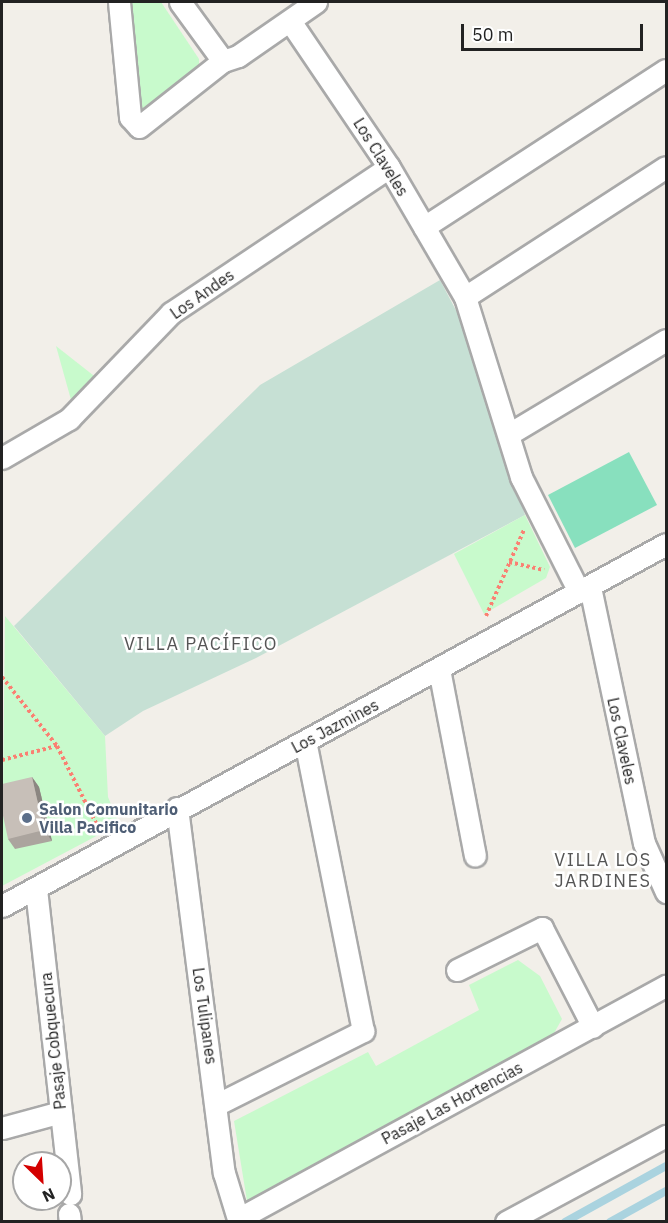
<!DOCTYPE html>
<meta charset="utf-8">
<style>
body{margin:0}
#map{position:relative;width:668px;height:1223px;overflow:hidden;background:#f2efe9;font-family:"IBM Plex Sans",sans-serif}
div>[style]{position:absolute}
.wetland>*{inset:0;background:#c6e0d4}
.park>*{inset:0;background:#c8facc}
.pitch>*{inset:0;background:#88e0be}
.stream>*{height:8px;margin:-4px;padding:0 4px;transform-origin:4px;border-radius:4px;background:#aad3df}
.path>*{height:4px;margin-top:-2px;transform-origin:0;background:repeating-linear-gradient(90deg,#fa8072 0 3px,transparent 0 6px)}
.roads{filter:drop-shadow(2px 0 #a9a9a9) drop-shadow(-2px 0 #a9a9a9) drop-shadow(0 2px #a9a9a9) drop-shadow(0 -2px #a9a9a9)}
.minor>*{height:21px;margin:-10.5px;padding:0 10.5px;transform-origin:10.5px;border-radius:10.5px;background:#fff}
.wall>*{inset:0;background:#aba49e}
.shaded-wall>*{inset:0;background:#8b8681}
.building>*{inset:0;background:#c7bfb8}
.dots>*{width:16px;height:16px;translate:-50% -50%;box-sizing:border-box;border:3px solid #fff;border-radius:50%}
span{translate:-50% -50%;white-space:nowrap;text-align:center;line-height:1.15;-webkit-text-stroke:5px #fff;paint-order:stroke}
.street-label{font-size:16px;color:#222}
.service-label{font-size:16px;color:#4e5e75;font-weight:700}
.left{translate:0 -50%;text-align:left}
.neighbourhood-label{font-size:18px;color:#555;letter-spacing:1.5px}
.frame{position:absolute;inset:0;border:3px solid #222;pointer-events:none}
.north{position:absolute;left:12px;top:1151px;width:60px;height:60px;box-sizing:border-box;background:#fff;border:2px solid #a7a7a7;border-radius:50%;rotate:155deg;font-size:16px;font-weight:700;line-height:24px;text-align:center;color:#222}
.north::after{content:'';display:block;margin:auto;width:21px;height:27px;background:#d40000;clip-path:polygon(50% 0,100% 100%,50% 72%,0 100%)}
.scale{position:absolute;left:461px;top:24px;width:182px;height:27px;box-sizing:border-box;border:3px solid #222;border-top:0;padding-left:8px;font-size:18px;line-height:21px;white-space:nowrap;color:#222;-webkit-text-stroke:4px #fff;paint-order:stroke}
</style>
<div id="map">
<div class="wetland">
<div style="clip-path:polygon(440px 280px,470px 337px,525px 515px,256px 658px,143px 711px,105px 736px,14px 626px,260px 385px)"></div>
</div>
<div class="park">
<div style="clip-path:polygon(128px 2px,161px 2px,199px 59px,199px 73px,147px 112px,137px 106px)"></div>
<div style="clip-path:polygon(56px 346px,98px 379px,73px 407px)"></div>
<div style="clip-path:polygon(525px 515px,550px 567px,546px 578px,484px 614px,454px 554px)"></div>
<div style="clip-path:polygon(5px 616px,105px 736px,108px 797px,119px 824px,2px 886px)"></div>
<div style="clip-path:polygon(518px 960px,540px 976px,562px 1019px,553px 1035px,247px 1201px,234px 1121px,368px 1052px,376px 1066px,479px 1010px,469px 985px)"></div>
</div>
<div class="pitch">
<div style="clip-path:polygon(629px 452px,657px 505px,575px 548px,548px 495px)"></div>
</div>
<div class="stream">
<div style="left:565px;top:1222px;width:115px;rotate:-29deg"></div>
<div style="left:610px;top:1222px;width:64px;rotate:-29deg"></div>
</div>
<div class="path">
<div style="left:509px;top:562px;width:36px;rotate:13deg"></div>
<div style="left:486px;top:616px;width:94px;rotate:-66.2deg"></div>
<div style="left:2px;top:677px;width:88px;rotate:51.4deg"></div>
<div style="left:57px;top:746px;width:93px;rotate:63.2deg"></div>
<div style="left:2px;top:760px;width:57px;rotate:-14.3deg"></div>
</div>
<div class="roads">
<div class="minor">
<div style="left:119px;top:2px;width:116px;rotate:84.5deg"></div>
<div style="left:130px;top:117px;width:13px;rotate:48deg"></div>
<div style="left:139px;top:127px;width:107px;rotate:-38.2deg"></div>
<div style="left:223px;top:61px;width:16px;rotate:-18deg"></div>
<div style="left:238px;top:56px;width:95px;rotate:-34.7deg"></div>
<div style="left:180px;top:2px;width:73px;rotate:53.9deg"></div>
<div style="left:290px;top:21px;width:176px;rotate:55.9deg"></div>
<div style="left:389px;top:167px;width:151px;rotate:59.7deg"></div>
<div style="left:465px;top:297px;width:189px;rotate:72.7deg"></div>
<div style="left:521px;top:477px;width:129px;rotate:63.2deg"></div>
<div style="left:424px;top:227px;width:288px;rotate:-33deg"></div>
<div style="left:465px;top:297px;width:239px;rotate:-32.9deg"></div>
<div style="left:509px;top:434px;width:183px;rotate:-30.9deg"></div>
<div style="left:2px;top:458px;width:78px;rotate:-30.2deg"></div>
<div style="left:69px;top:419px;width:147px;rotate:-46.1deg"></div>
<div style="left:171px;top:313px;width:262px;rotate:-33.8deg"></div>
<div style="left:590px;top:587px;width:262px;rotate:78.1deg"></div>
<div style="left:644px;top:843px;width:54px;rotate:65.8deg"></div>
<div style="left:439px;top:669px;width:190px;rotate:79.1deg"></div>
<div style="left:177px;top:808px;width:368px;rotate:82.7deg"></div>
<div style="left:224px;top:1173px;width:51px;rotate:73deg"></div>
<div style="left:36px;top:889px;width:307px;rotate:83.6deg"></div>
<div style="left:2px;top:906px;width:756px;rotate:-28.6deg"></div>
<div style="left:457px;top:970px;width:95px;rotate:-26.3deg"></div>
<div style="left:542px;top:928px;width:111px;rotate:62.7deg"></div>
<div style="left:216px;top:1105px;width:165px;rotate:-26.7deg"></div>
<div style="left:363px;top:1031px;width:295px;rotate:-101.3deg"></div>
<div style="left:2px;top:1128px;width:61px;rotate:-15.2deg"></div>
<div style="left:69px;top:1214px;width:8px;rotate:83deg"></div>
<div style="left:238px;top:1219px;width:487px;rotate:-28.6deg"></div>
<div style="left:506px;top:1222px;width:182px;rotate:-28.3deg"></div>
</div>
</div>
<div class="wall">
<div style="clip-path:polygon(32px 777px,39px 787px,52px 841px,15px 849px,8px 839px)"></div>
</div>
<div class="shaded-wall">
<div style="clip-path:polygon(32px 777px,39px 787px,52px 841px,44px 830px)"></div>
</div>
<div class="building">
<div style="clip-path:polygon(32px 777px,44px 830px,8px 839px,2px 811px,2px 784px)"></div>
</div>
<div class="dots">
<div style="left:27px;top:818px;background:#5c6f8a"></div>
</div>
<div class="street-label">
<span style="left:381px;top:157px;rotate:58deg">Los Claveles</span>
<span style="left:202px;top:294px;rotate:-35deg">Los Andes</span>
<span style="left:335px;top:726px;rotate:-28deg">Los Jazmines</span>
<span style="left:622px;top:741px;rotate:78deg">Los Claveles</span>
<span style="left:205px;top:1016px;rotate:82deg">Los Tulipanes</span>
<span style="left:53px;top:1041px;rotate:-96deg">Pasaje Cobquecura</span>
<span style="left:452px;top:1103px;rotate:-28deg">Pasaje Las Hortencias</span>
</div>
<div class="service-label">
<span class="left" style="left:39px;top:818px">Salon Comunitario<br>Villa Pacifico</span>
</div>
<div class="neighbourhood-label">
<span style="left:201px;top:644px">VILLA PACÍFICO</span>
<span style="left:603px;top:871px">VILLA LOS<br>JARDINES</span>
</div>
<div class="frame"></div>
<div class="north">N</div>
<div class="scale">50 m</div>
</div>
